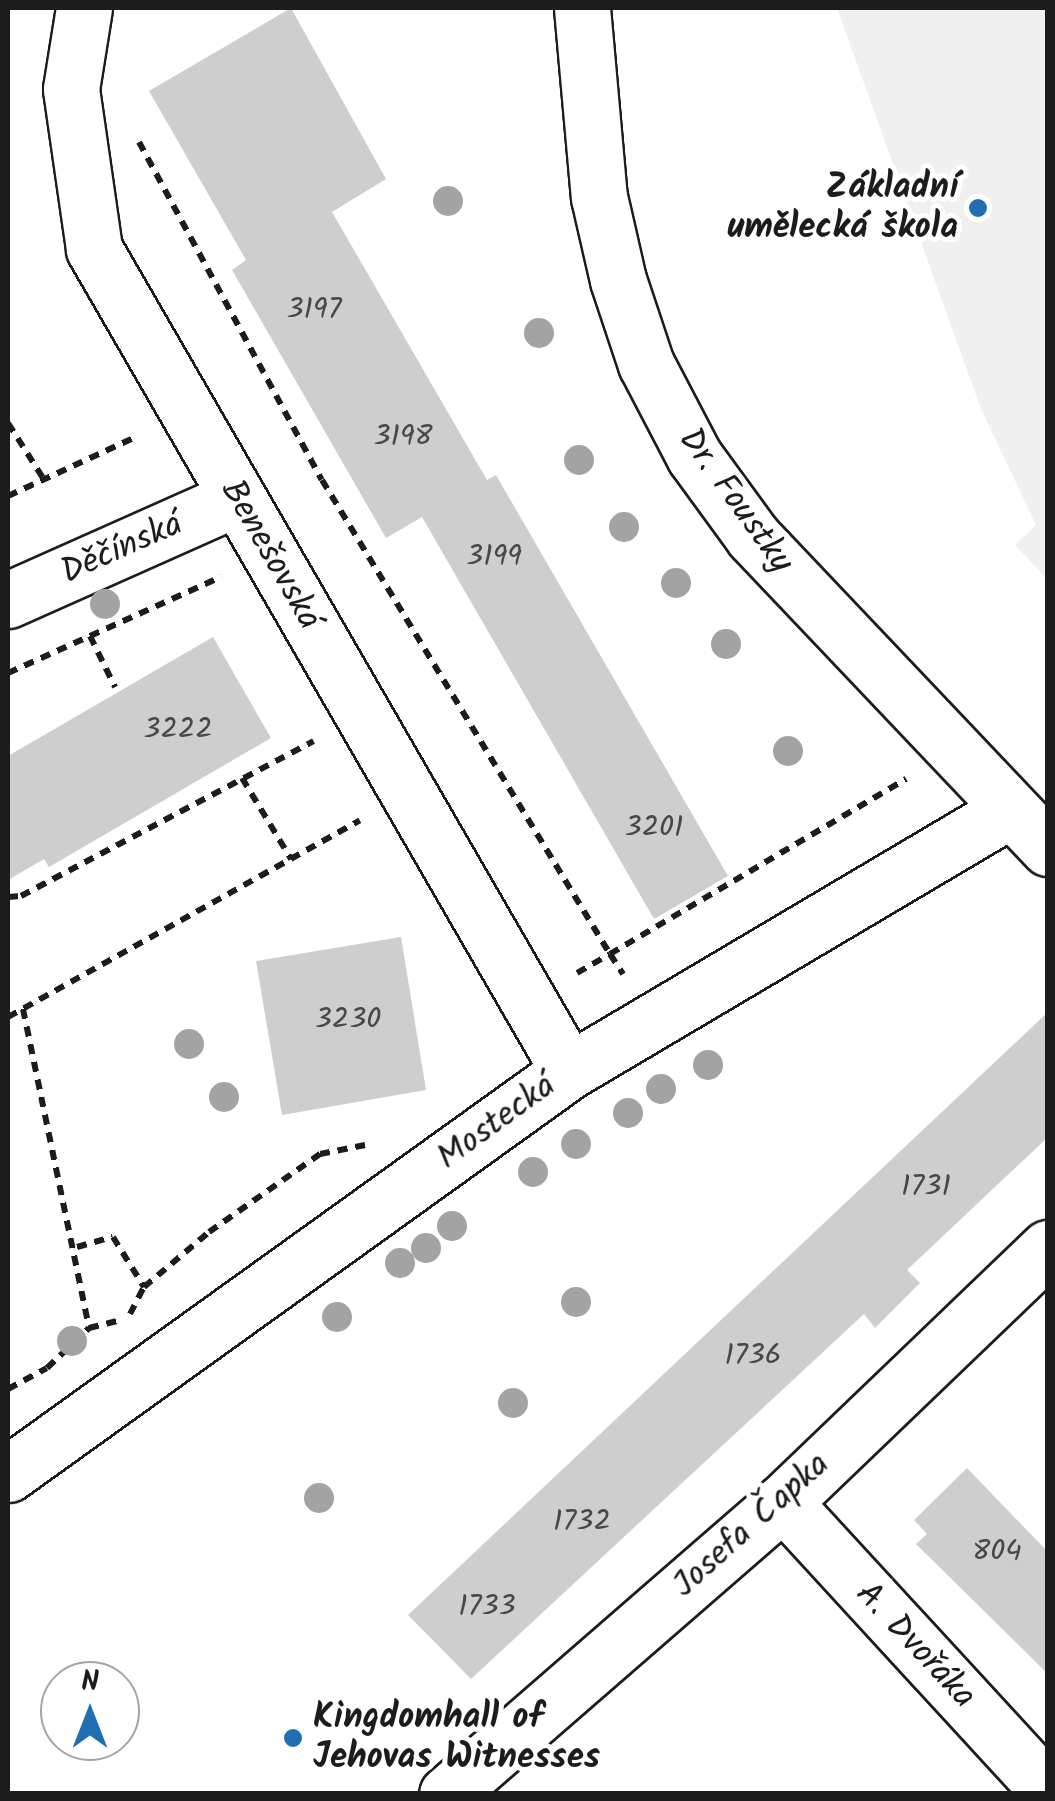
<!DOCTYPE html>
<meta charset="utf-8">
<style>
body{margin:0}
#map{position:relative;width:1055px;height:1801px;overflow:hidden;background:#fff;font-family:Kalam,sans-serif}
div>[style]{position:absolute}
.built>*{inset:0;background:#f0f0f0}
.building>*{inset:0;background:#cecece}
.path>*{height:6px;margin-top:-3px;transform-origin:0;background:repeating-linear-gradient(90deg,#1c1c1c 0 10px,transparent 0 18px)}
.roads{filter:drop-shadow(2px 0 #1c1c1c) drop-shadow(-2px 0 #1c1c1c) drop-shadow(0 2px #1c1c1c) drop-shadow(0 -2px #1c1c1c)}
.minor>*{height:55px;margin:-27.5px;padding:0 27.5px;transform-origin:27.5px;border-radius:27.5px;background:#fff}
.trees>*{width:30px;height:30px;margin:-15px;border-radius:50%;background:#a3a3a3}
.dots>*{width:28px;height:28px;translate:-50% -50%;box-sizing:border-box;border:5px solid #fff;border-radius:50%}
span{translate:-50% -50%;white-space:nowrap;text-align:center;line-height:1.15;-webkit-text-stroke:10px #fff;paint-order:stroke}
.number-label{font-size:30px;color:#484848}
.number-label span{-webkit-text-stroke-width:0}
.poi-label{font-size:35px;color:#1c1c1c;font-weight:700}
.right{translate:-100% -50%;text-align:right}
.left{translate:0 -50%;text-align:left}
.street-label{font-size:35px;color:#1c1c1c}
.frame{position:absolute;inset:0;border:10px solid #1c1c1c;pointer-events:none}
.north{position:absolute;left:40px;top:1661px;width:100px;height:100px;box-sizing:border-box;background:#fff;border:2px solid #a4a4a4;border-radius:50%;rotate:0deg;font-size:28px;font-weight:700;line-height:40px;text-align:center;color:#1c1c1c}
.north::after{content:'';display:block;margin:auto;width:35px;height:45px;background:#1f6fb2;clip-path:polygon(50% 0,100% 100%,50% 72%,0 100%)}
</style>
<div id="map">
<div class="built">
<div style="clip-path:polygon(837px 8px,1047px 8px,1047px 579px,1015px 545px,1036px 525px,981px 409px)"></div>
</div>
<div class="building">
<div style="clip-path:polygon(291px 8px,386px 179px,332px 212px,487px 480px,496px 475px,728px 876px,654px 919px,422px 517px,386px 538px,232px 270px,246px 260px,149px 91px)"></div>
<div style="clip-path:polygon(213px 637px,271px 738px,49px 867px,44px 859px,8px 880px,8px 756px)"></div>
<div style="clip-path:polygon(401px 937px,426px 1090px,282px 1115px,256px 961px)"></div>
<div style="clip-path:polygon(1048px 1012px,1048px 1137px,907px 1270px,920px 1283px,875px 1328px,864px 1314px,471px 1679px,408px 1615px)"></div>
<div style="clip-path:polygon(967px 1468px,1048px 1552px,1048px 1674px,916px 1544px,927px 1534px,914px 1520px)"></div>
</div>
<div class="path">
<div style="left:139px;top:142px;width:384px;rotate:61.6deg"></div>
<div style="left:322px;top:480px;width:555px;rotate:58.72deg"></div>
<div style="left:610px;top:954px;width:344px;rotate:-30.6deg"></div>
<div style="left:8px;top:423px;width:65px;rotate:57.5deg"></div>
<div style="left:8px;top:496px;width:143px;rotate:-24.8deg"></div>
<div style="left:90px;top:636px;width:57px;rotate:63.9deg"></div>
<div style="left:8px;top:673px;width:234px;rotate:-24.3deg"></div>
<div style="left:242px;top:778px;width:95px;rotate:58.8deg"></div>
<div style="left:8px;top:897px;width:13px;rotate:-4deg"></div>
<div style="left:21px;top:896px;width:331px;rotate:-27.9deg"></div>
<div style="left:577px;top:973px;width:38px;rotate:-30deg"></div>
<div style="left:610px;top:954px;width:24px;rotate:57deg"></div>
<div style="left:23px;top:1009px;width:326px;rotate:78.3deg"></div>
<div style="left:8px;top:1017px;width:403px;rotate:-29.2deg"></div>
<div style="left:77px;top:1247px;width:37px;rotate:-16deg"></div>
<div style="left:113px;top:1237px;width:59px;rotate:58.2deg"></div>
<div style="left:130px;top:1314px;width:30px;rotate:-63deg"></div>
<div style="left:144px;top:1287px;width:85px;rotate:-40.2deg"></div>
<div style="left:209px;top:1232px;width:136px;rotate:-35.1deg"></div>
<div style="left:320px;top:1154px;width:46px;rotate:-11.3deg"></div>
<div style="left:8px;top:1389px;width:44px;rotate:-28.3deg"></div>
<div style="left:47px;top:1368px;width:58px;rotate:-43.6deg"></div>
<div style="left:89px;top:1328px;width:32px;rotate:-14deg"></div>
</div>
<div class="roads">
<div class="minor">
<div style="left:84px;top:8px;width:82px;rotate:99.1deg"></div>
<div style="left:71px;top:89px;width:162px;rotate:81.8deg"></div>
<div style="left:94px;top:249px;width:949px;rotate:59.98deg"></div>
<div style="left:582px;top:8px;width:190px;rotate:84.9deg"></div>
<div style="left:599px;top:197px;width:85px;rotate:77.1deg"></div>
<div style="left:618px;top:280px;width:89px;rotate:71.6deg"></div>
<div style="left:646px;top:364px;width:104px;rotate:62.4deg"></div>
<div style="left:694px;top:456px;width:100px;rotate:53.9deg"></div>
<div style="left:753px;top:537px;width:429px;rotate:46.5deg"></div>
<div style="left:8px;top:600px;width:251px;rotate:-24deg"></div>
<div style="left:8px;top:1474px;width:691px;rotate:-35.69deg"></div>
<div style="left:569px;top:1071px;width:512px;rotate:-30.62deg"></div>
<div style="left:783px;top:1502px;width:391px;rotate:47.4deg"></div>
<div style="left:447px;top:1794px;width:445px;rotate:-41deg"></div>
<div style="left:783px;top:1502px;width:367px;rotate:-43.8deg"></div>
</div>
</div>
<div class="trees">
<div style="left:448px;top:201px"></div>
<div style="left:539px;top:333px"></div>
<div style="left:579px;top:460px"></div>
<div style="left:624px;top:527px"></div>
<div style="left:676px;top:583px"></div>
<div style="left:105px;top:604px"></div>
<div style="left:726px;top:644px"></div>
<div style="left:788px;top:751px"></div>
<div style="left:189px;top:1044px"></div>
<div style="left:708px;top:1065px"></div>
<div style="left:661px;top:1089px"></div>
<div style="left:224px;top:1097px"></div>
<div style="left:628px;top:1113px"></div>
<div style="left:576px;top:1144px"></div>
<div style="left:533px;top:1172px"></div>
<div style="left:452px;top:1226px"></div>
<div style="left:426px;top:1248px"></div>
<div style="left:400px;top:1263px"></div>
<div style="left:576px;top:1302px"></div>
<div style="left:337px;top:1317px"></div>
<div style="left:72px;top:1341px"></div>
<div style="left:513px;top:1403px"></div>
<div style="left:319px;top:1498px"></div>
</div>
<div class="dots">
<div style="left:978px;top:208px;background:#1f6fb2"></div>
<div style="left:293px;top:1738px;background:#1f6fb2"></div>
</div>
<div class="number-label">
<span style="left:314px;top:310px">3197</span>
<span style="left:403px;top:437px">3198</span>
<span style="left:494px;top:557px">3199</span>
<span style="left:178px;top:730px">3222</span>
<span style="left:654px;top:828px">3201</span>
<span style="left:348px;top:1020px">3230</span>
<span style="left:926px;top:1187px">1731</span>
<span style="left:753px;top:1356px">1736</span>
<span style="left:582px;top:1522px">1732</span>
<span style="left:997px;top:1552px">804</span>
<span style="left:487px;top:1607px">1733</span>
</div>
<div class="poi-label">
<span class="right" style="left:958px;top:208px">Základní<br>umělecká škola</span>
<span class="left" style="left:313px;top:1738px">Kingdomhall of<br>Jehovas Witnesses</span>
</div>
<div class="street-label">
<span style="left:735px;top:501px;rotate:54deg">Dr. Foustky</span>
<span style="left:122px;top:549px;rotate:-24deg">Děčínská</span>
<span style="left:270px;top:555px;rotate:60deg">Benešovská</span>
<span style="left:497px;top:1123px;rotate:-36deg">Mostecká</span>
<span style="left:752px;top:1526px;rotate:-42deg">Josefa Čapka</span>
<span style="left:915px;top:1646px;rotate:47deg">A. Dvořáka</span>
</div>
<div class="frame"></div>
<div class="north">N</div>
</div>
